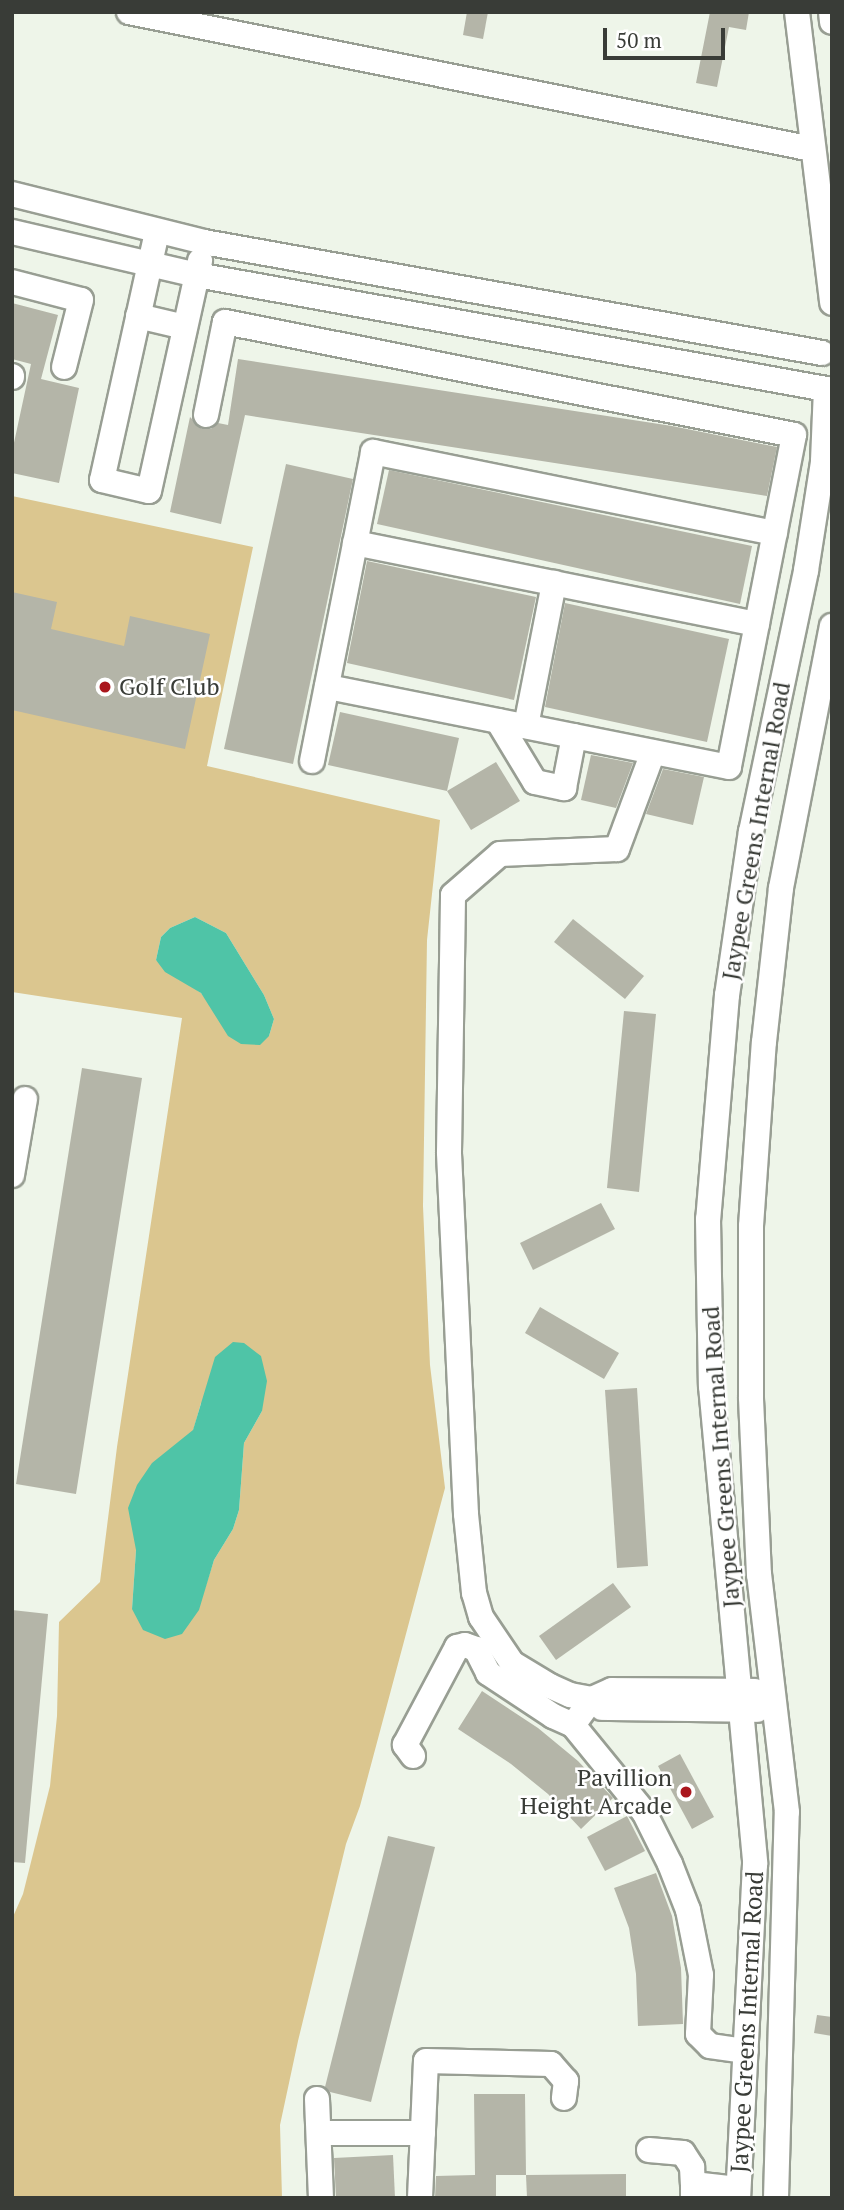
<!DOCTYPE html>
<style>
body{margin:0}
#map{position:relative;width:844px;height:2210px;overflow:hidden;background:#eef5e9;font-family:"PT Serif",serif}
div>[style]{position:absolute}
.green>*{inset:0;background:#dbc68f}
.water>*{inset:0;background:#4fc4a7}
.building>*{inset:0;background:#b4b5a8}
.roads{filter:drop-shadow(2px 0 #989e93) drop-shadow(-2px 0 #989e93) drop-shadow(0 2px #989e93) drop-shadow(0 -2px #989e93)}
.minor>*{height:24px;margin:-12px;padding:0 12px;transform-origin:12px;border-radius:12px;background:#fff}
.dots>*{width:19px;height:19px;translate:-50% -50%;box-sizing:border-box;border:4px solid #fff;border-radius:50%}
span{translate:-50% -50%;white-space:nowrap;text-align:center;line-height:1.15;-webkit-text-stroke:5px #fff;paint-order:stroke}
.poi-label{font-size:24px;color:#393c37}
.left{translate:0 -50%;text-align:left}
.right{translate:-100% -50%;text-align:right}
.street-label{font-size:24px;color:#393c37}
.frame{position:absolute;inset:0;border:14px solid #393c37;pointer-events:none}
.scale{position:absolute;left:603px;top:28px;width:122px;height:32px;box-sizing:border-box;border:4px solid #393c37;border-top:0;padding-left:9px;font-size:21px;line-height:24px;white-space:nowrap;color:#393c37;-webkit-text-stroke:5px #fff;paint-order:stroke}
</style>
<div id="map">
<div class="green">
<div style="clip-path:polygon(evenodd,12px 496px,253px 547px,207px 766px,440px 820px,427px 940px,423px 1206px,430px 1365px,445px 1488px,360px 1806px,346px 1844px,298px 2041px,280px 2125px,282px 2198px,12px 2198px,12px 1919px,23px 1894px,50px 1786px,57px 1716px,59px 1622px,100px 1582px,117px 1447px,182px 1018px,12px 992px,12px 496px,195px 917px,226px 933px,264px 995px,274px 1019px,269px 1036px,211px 1006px,201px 993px,156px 960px,161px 937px,170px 928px,195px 917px,12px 496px,201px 1403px,262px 1411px,244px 1443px,239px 1510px,233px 1529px,214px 1560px,198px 1610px,132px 1609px,136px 1550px,179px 1443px,193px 1431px,201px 1403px)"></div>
</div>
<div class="water">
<div style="clip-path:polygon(195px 917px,226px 933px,264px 995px,274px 1019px,269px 1036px,260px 1045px,241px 1044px,228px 1036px,201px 993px,165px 972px,156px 960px,161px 937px,170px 928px)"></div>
<div style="clip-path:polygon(233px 1342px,244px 1343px,261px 1356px,267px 1381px,262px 1411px,244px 1443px,239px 1510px,233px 1529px,214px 1560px,199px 1610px,182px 1634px,165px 1639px,143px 1630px,132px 1609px,136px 1550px,128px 1508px,137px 1485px,152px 1463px,193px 1430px,215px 1357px)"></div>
</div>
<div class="building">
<div style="clip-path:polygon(467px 12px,488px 12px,483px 39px,463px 35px)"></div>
<div style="clip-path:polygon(710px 12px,749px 12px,746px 30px,729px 27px,717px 87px,696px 83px)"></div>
<div style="clip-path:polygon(12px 303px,58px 315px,41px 379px,79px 388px,59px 483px,12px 473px,12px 452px,31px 364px,12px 359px)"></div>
<div style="clip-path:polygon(238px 359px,672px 426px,777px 447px,767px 496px,245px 415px,221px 524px,170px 512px,190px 417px,202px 429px,211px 429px,218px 423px,228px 425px)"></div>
<div style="clip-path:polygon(286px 464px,353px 479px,293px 764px,224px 749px)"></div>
<div style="clip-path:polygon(389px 470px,752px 546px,740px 604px,377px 524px)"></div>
<div style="clip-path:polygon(367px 561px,536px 597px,514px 700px,347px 663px)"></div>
<div style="clip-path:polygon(12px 592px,57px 602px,51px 629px,124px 646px,130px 616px,210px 634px,185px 749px,12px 710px)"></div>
<div style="clip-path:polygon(565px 603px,729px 639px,707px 742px,545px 707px)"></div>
<div style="clip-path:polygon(340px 712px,459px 738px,447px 791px,328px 765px)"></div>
<div style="clip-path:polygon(591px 755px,633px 763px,616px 808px,581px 800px)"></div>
<div style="clip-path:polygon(496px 762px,520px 801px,471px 830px,447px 791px)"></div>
<div style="clip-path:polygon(663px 769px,704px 777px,693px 825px,646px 814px)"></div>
<div style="clip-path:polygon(573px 919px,644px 976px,625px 999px,554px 942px)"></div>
<div style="clip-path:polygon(624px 1011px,656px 1014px,639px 1192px,607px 1188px)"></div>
<div style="clip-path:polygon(82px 1068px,142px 1078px,76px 1494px,16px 1484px)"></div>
<div style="clip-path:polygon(601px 1203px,615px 1229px,533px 1270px,520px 1243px)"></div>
<div style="clip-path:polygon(540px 1307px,619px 1353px,604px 1379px,525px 1333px)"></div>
<div style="clip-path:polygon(637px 1388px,648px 1566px,617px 1568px,605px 1390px)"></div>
<div style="clip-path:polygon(613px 1583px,631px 1607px,556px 1660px,539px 1636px)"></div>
<div style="clip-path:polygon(12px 1610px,48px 1614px,25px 1863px,12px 1862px)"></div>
<div style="clip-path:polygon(482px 1691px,538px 1728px,578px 1761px,613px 1798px,581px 1829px,548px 1794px,511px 1764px,458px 1729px)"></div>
<div style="clip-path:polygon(680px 1754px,714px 1817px,692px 1829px,658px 1766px)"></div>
<div style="clip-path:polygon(627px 1816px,645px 1851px,605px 1871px,587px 1837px)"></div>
<div style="clip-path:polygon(388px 1836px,435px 1847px,371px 2102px,330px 2092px,325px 2087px)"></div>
<div style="clip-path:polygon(656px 1873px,672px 1916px,681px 1968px,683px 2024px,638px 2026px,636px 1974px,629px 1928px,614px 1888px)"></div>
<div style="clip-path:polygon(817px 2015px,832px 2017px,832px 2036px,814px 2033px)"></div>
<div style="clip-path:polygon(474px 2094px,525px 2094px,526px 2175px,496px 2175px,496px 2198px,435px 2198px,436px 2176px,475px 2175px)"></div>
<div style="clip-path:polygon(393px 2155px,395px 2198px,336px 2198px,334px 2158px)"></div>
<div style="clip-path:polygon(626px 2174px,626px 2198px,527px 2198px,526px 2175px)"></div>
</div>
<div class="roads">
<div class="minor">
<div style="left:129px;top:12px;width:697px;rotate:11.34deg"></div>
<div style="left:797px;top:12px;width:293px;rotate:83.1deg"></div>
<div style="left:831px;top:12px;width:10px;rotate:84deg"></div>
<div style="left:12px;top:194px;width:198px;rotate:14deg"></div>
<div style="left:204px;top:242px;width:628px;rotate:10.18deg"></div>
<div style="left:12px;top:232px;width:190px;rotate:13.1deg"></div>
<div style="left:197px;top:275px;width:639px;rotate:10.27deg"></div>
<div style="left:826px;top:389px;width:73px;rotate:92.4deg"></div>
<div style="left:823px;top:462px;width:110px;rotate:98.9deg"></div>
<div style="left:806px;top:571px;width:266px;rotate:101.9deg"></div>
<div style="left:751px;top:831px;width:166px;rotate:98.3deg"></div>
<div style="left:727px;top:995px;width:225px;rotate:94.8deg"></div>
<div style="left:708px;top:1219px;width:167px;rotate:89deg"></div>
<div style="left:711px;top:1386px;width:480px;rotate:84.7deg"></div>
<div style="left:755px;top:1864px;width:334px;rotate:92.9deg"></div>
<div style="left:157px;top:232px;width:254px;rotate:102.5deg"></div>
<div style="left:102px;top:480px;width:48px;rotate:13.2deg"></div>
<div style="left:149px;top:491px;width:236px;rotate:-77.5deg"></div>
<div style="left:12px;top:282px;width:71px;rotate:14.6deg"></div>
<div style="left:81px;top:300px;width:69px;rotate:104.2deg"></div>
<div style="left:138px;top:316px;width:48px;rotate:13.2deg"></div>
<div style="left:12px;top:376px;width:1px;rotate:90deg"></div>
<div style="left:206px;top:415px;width:95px;rotate:-78.5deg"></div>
<div style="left:225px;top:322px;width:580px;rotate:11.23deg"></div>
<div style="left:794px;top:435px;width:338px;rotate:101.1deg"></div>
<div style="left:729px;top:767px;width:410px;rotate:-168.7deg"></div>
<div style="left:355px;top:543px;width:410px;rotate:11.4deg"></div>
<div style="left:498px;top:721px;width:71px;rotate:58.8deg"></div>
<div style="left:535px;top:782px;width:30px;rotate:12deg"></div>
<div style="left:564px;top:788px;width:53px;rotate:-79.1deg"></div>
<div style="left:526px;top:726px;width:146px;rotate:-78.9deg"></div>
<div style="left:312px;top:761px;width:315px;rotate:-78.8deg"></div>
<div style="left:373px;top:452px;width:410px;rotate:11.4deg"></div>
<div style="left:12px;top:1175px;width:77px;rotate:-80.3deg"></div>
<div style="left:592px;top:1699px;width:22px;rotate:-170deg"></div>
<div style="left:570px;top:1695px;width:22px;rotate:-156deg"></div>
<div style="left:550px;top:1686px;width:44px;rotate:-148.8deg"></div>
<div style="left:512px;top:1663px;width:55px;rotate:-124deg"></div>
<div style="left:481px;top:1617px;width:25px;rotate:-106deg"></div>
<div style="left:474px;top:1593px;width:79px;rotate:-95.8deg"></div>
<div style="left:466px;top:1514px;width:362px;rotate:-92.7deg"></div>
<div style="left:449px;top:1152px;width:257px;rotate:-89.1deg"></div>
<div style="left:453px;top:895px;width:62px;rotate:-41.1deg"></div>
<div style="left:500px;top:854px;width:117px;rotate:-2.4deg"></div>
<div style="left:617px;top:849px;width:103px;rotate:-69.6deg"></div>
<div style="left:602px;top:1708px;width:155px;rotate:0.7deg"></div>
<div style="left:573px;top:1725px;width:112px;rotate:50.8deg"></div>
<div style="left:644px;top:1812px;width:58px;rotate:63.4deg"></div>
<div style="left:670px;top:1864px;width:49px;rotate:68.6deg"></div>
<div style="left:688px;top:1910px;width:66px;rotate:78.7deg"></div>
<div style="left:701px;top:1975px;width:59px;rotate:92.9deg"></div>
<div style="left:698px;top:2034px;width:17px;rotate:45deg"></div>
<div style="left:710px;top:2046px;width:36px;rotate:8deg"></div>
<div style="left:413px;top:1756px;width:14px;rotate:-126deg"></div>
<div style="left:405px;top:1745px;width:111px;rotate:-62deg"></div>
<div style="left:457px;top:1647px;width:8px;rotate:-14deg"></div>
<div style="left:465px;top:1645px;width:12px;rotate:20deg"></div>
<div style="left:476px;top:1649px;width:27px;rotate:63deg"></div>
<div style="left:488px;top:1673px;width:78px;rotate:33.5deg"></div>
<div style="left:553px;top:1716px;width:22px;rotate:24deg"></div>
<div style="left:573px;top:1725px;width:32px;rotate:-54deg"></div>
<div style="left:592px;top:1699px;width:22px;rotate:-24deg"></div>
<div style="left:612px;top:1690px;width:143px;rotate:0.4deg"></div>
<div style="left:317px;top:2099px;width:99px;rotate:87.7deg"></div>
<div style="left:319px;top:2133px;width:104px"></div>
<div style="left:649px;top:2150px;width:34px;rotate:5deg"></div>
<div style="left:683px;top:2153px;width:17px;rotate:57deg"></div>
<div style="left:692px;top:2167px;width:17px;rotate:87deg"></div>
<div style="left:420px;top:2198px;width:137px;rotate:-87.5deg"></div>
<div style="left:426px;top:2061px;width:125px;rotate:1.4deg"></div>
<div style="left:551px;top:2064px;width:23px;rotate:49deg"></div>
<div style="left:566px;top:2081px;width:17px;rotate:97deg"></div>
<div style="left:693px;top:2198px;width:14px;rotate:-90deg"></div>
<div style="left:693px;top:2184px;width:45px;rotate:6.3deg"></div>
<div style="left:776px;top:2198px;width:386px;rotate:-88.4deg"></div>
<div style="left:787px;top:1812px;width:239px;rotate:-96.7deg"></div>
<div style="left:759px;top:1575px;width:178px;rotate:-92.6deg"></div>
<div style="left:751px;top:1397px;width:171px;rotate:-90deg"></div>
<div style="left:751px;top:1226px;width:184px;rotate:-86deg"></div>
<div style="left:764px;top:1042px;width:155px;rotate:-83.7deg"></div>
<div style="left:781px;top:888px;width:267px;rotate:-79deg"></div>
</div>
</div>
<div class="dots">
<div style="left:105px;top:687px;background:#aa161d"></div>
<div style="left:686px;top:1792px;background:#aa161d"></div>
</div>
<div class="poi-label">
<span class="left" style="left:119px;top:687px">Golf Club</span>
<span class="right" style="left:672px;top:1792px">Pavillion<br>Height Arcade</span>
</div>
<div class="street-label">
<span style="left:756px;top:831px;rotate:-80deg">Jaypee Greens Internal Road</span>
<span style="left:721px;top:1457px;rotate:-94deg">Jaypee Greens Internal Road</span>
<span style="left:747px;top:2022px;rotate:-87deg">Jaypee Greens Internal Road</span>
</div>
<div class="frame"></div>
<div class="scale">50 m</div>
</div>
